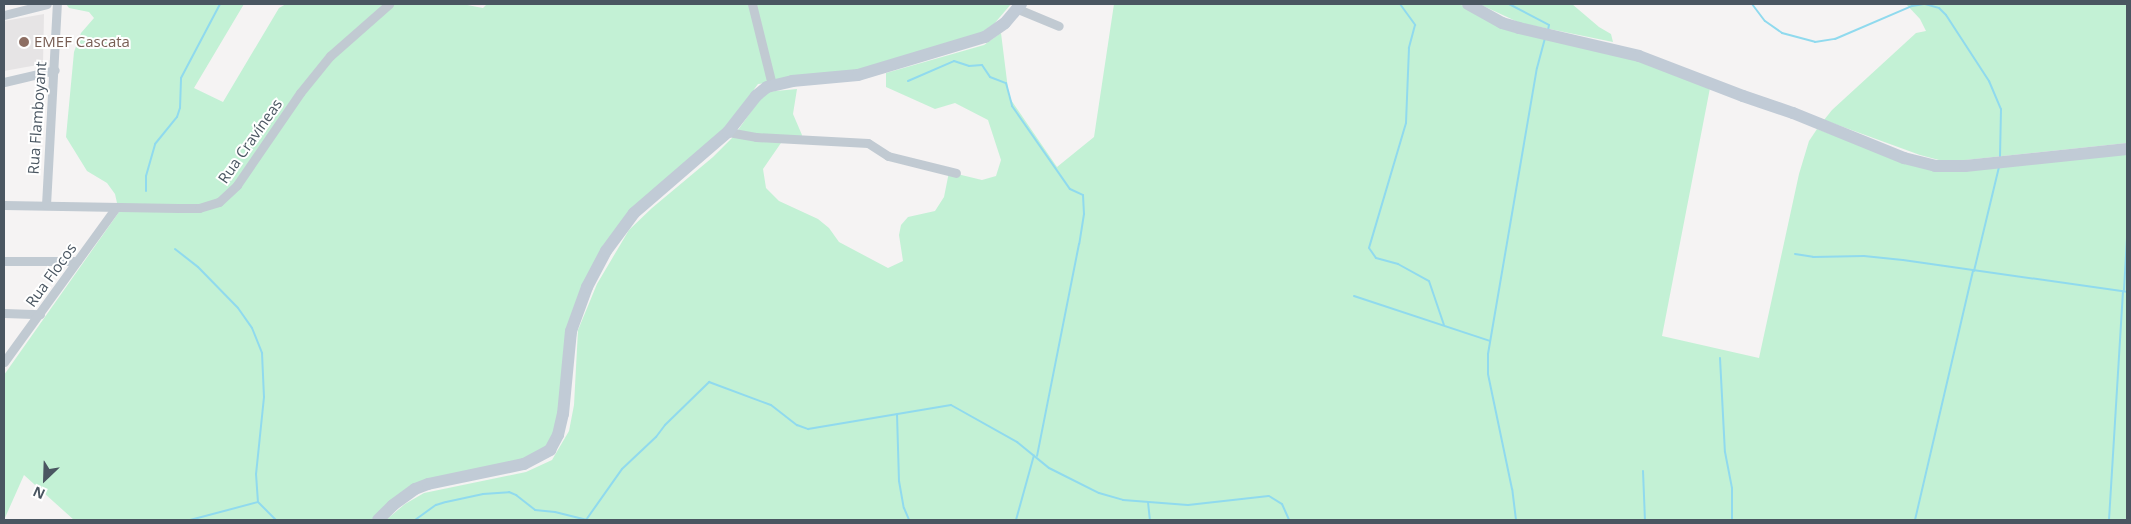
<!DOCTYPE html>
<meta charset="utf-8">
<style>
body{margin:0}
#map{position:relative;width:2131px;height:524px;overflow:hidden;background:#f5f3f3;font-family:"Open Sans",sans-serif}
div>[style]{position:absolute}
.education>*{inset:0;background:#e6e4e5}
.green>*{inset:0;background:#c3f1d5}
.stream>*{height:2px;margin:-1px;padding:0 1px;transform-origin:1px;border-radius:1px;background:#90daee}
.street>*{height:9px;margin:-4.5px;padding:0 4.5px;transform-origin:4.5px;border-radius:4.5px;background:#c1cad2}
.secondary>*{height:12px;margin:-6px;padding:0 6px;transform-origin:6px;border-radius:6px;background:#c1cbd6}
.dots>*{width:14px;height:14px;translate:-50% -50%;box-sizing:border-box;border:2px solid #fff;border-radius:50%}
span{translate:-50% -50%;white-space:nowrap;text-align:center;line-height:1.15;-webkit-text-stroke:4px #fff;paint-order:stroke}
.education-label{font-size:15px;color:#785e54}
.left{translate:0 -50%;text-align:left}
.street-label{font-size:15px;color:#4a5661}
.frame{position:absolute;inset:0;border:5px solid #4a5661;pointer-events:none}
.north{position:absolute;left:20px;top:454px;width:50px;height:50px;-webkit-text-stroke:4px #fff;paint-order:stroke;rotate:204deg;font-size:14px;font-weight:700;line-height:20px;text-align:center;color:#4a5661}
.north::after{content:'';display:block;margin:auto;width:18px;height:22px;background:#4a5661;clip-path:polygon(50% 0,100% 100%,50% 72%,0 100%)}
</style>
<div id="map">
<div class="education">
<div style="clip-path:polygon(44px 14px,43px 64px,4px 71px,4px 21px)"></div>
</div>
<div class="green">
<div style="clip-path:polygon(66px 4px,244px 4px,194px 88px,223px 102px,279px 8px,286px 4px,462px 4px,483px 8px,487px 4px,1011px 4px,994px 24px,979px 34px,851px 72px,758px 84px,724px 130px,645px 199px,587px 279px,559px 428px,545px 451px,523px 461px,447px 475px,384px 507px,371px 520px,74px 520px,24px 475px,4px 520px,4px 375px,119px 212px,115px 194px,107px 183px,87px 171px,66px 137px,74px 52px,81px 33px,94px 18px,89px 12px,69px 8px)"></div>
<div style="clip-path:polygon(1114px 4px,1460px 4px,1480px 17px,1631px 56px,1710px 88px,1662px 336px,1759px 358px,1799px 174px,1809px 141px,1817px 129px,1916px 166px,2127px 154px,2127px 520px,386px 520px,405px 504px,424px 493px,526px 472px,552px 460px,569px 431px,574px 405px,578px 330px,597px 284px,629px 230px,652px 208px,713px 157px,733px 137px,765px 92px,797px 89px,793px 114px,802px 135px,801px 142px,783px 140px,763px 169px,766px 188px,779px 201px,818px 219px,829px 228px,839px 242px,888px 268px,903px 261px,899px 235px,901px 225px,908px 217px,935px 211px,944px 197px,949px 172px,982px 180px,996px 176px,1001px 160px,988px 120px,955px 103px,935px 109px,886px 87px,886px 73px,984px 45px,1001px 33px,1009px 97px,1057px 167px,1094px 137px)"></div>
<div style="clip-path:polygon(1479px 4px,1572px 4px,1599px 27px,1611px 34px,1613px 42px,1520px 23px)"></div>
<div style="clip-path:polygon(1906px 4px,2127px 4px,2127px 143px,1965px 160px,1939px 160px,1920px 155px,1824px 120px,1832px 110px,1916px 33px,1926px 31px,1920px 19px)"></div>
</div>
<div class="stream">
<div style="left:1400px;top:4px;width:26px;rotate:54deg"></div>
<div style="left:1415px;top:25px;width:24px;rotate:105deg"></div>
<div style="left:1409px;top:48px;width:75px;rotate:92.3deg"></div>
<div style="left:1406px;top:123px;width:130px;rotate:106.5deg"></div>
<div style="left:1369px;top:248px;width:12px;rotate:55deg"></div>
<div style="left:1376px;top:258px;width:23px;rotate:15deg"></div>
<div style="left:1398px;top:264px;width:35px;rotate:29deg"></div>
<div style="left:1429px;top:281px;width:46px;rotate:71.2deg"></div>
<div style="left:1509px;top:4px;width:45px;rotate:27.7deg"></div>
<div style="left:1549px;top:25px;width:5px;rotate:101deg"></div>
<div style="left:1752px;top:4px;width:21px;rotate:53deg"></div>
<div style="left:1765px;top:21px;width:21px;rotate:35deg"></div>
<div style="left:1782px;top:33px;width:34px;rotate:15deg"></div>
<div style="left:1815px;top:42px;width:20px;rotate:-9deg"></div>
<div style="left:1835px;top:39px;width:84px;rotate:-23.2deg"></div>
<div style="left:1912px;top:6px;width:12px;rotate:-9deg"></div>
<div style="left:1925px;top:4px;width:15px;rotate:16deg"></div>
<div style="left:1939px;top:8px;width:10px;rotate:45deg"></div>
<div style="left:1946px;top:15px;width:79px;rotate:56.9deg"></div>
<div style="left:1989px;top:81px;width:30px;rotate:67deg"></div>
<div style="left:2001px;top:109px;width:49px;rotate:91.2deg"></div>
<div style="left:908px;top:81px;width:50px;rotate:-23.5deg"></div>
<div style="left:954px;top:61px;width:16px;rotate:18deg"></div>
<div style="left:969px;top:66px;width:13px;rotate:-4deg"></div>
<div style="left:982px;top:65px;width:14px;rotate:56deg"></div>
<div style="left:990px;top:77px;width:17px;rotate:21deg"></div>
<div style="left:1006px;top:83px;width:24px;rotate:75deg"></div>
<div style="left:1012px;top:106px;width:101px;rotate:55.1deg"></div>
<div style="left:1070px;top:189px;width:14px;rotate:25deg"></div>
<div style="left:1083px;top:195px;width:19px;rotate:87deg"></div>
<div style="left:1084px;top:214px;width:30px;rotate:99deg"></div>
<div style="left:1079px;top:244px;width:216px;rotate:101.2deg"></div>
<div style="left:146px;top:191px;width:15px;rotate:-90deg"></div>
<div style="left:146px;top:176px;width:33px;rotate:-74deg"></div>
<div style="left:155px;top:144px;width:35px;rotate:-51deg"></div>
<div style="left:177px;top:117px;width:9px;rotate:-72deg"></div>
<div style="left:180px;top:108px;width:30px;rotate:-88deg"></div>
<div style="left:181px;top:78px;width:84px;rotate:-62.2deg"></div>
<div style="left:175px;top:249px;width:29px;rotate:38deg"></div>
<div style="left:198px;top:267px;width:57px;rotate:45.7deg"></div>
<div style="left:238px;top:308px;width:24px;rotate:55deg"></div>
<div style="left:252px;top:328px;width:27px;rotate:68deg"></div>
<div style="left:262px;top:353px;width:44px;rotate:87.4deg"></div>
<div style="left:264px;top:397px;width:77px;rotate:95.9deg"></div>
<div style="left:256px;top:474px;width:28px;rotate:86deg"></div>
<div style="left:258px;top:502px;width:25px;rotate:45deg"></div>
<div style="left:1795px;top:254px;width:18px;rotate:9deg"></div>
<div style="left:1813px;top:257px;width:51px;rotate:-1.1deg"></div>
<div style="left:1864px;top:256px;width:39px;rotate:6deg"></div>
<div style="left:1903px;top:260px;width:226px;rotate:8.1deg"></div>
<div style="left:1974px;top:271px;width:107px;rotate:-76.5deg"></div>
<div style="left:2124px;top:290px;width:52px;rotate:-86.7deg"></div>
<div style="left:1354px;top:296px;width:143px;rotate:18.3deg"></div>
<div style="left:1720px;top:358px;width:94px;rotate:87deg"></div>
<div style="left:1725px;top:452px;width:37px;rotate:79deg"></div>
<div style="left:1732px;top:488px;width:32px;rotate:90deg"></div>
<div style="left:897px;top:414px;width:67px;rotate:88.3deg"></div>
<div style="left:899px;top:481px;width:27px;rotate:80deg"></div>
<div style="left:904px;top:508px;width:13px;rotate:67deg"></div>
<div style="left:1643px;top:471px;width:49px;rotate:87.7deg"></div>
<div style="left:1148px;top:502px;width:18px;rotate:84deg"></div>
<div style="left:190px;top:520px;width:70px;rotate:-14.8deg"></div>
<div style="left:415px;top:520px;width:26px;rotate:-36deg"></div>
<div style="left:436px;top:505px;width:10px;rotate:-17deg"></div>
<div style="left:446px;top:502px;width:38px;rotate:-12deg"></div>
<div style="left:483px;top:494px;width:26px;rotate:-4deg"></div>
<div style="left:509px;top:492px;width:8px;rotate:23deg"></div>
<div style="left:516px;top:495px;width:24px;rotate:38deg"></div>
<div style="left:535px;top:510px;width:20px;rotate:6deg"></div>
<div style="left:555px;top:512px;width:32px;rotate:14deg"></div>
<div style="left:586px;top:520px;width:62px;rotate:-54.8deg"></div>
<div style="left:622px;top:469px;width:47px;rotate:-43.3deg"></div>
<div style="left:656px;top:437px;width:15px;rotate:-53deg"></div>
<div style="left:665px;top:425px;width:62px;rotate:-44.3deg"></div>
<div style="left:709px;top:382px;width:66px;rotate:20.4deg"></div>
<div style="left:771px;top:405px;width:33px;rotate:38deg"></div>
<div style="left:797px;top:425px;width:12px;rotate:20deg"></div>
<div style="left:808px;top:429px;width:145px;rotate:-9.5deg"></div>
<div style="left:951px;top:405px;width:76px;rotate:29.3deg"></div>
<div style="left:1017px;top:442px;width:41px;rotate:39.1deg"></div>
<div style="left:1049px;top:468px;width:56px;rotate:26.6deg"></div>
<div style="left:1099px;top:493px;width:25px;rotate:16deg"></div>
<div style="left:1123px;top:500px;width:65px;rotate:4.4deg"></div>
<div style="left:1188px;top:505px;width:81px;rotate:-6.3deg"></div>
<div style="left:1269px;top:496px;width:15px;rotate:32deg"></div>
<div style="left:1282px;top:504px;width:17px;rotate:66deg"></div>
<div style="left:1016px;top:520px;width:67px;rotate:-74.5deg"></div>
<div style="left:1516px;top:520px;width:31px;rotate:-97deg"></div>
<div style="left:1512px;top:489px;width:117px;rotate:-101.8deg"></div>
<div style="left:1488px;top:374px;width:20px;rotate:-90deg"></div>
<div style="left:1488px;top:354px;width:290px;rotate:-80.3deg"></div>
<div style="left:1537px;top:68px;width:30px;rotate:-75deg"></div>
<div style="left:1915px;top:520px;width:256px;rotate:-76.9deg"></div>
<div style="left:2109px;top:520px;width:229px;rotate:-86.5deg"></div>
</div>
<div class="street">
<div style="left:752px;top:4px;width:83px;rotate:76.1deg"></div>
<div style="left:1018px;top:9px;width:44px;rotate:22.5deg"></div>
<div style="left:4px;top:15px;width:44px;rotate:-14.3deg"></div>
<div style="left:4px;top:82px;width:52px;rotate:-13.2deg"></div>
<div style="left:728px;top:132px;width:28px;rotate:10deg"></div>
<div style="left:756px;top:137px;width:112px;rotate:3.1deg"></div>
<div style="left:868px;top:143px;width:24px;rotate:33deg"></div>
<div style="left:888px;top:156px;width:70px;rotate:14deg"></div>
<div style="left:4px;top:205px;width:174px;rotate:1deg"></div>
<div style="left:178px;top:208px;width:21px"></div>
<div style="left:199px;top:208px;width:21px;rotate:-17deg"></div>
<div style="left:219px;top:202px;width:25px;rotate:-43deg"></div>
<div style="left:237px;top:185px;width:112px;rotate:-55.6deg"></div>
<div style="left:300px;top:93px;width:48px;rotate:-51deg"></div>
<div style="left:330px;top:56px;width:79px;rotate:-41.4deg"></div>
<div style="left:46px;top:205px;width:201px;rotate:-86.9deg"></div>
<div style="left:4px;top:261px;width:73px"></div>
<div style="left:4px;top:313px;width:36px;rotate:2deg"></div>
<div style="left:4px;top:362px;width:191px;rotate:-54.1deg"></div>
</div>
<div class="secondary">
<div style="left:1468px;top:4px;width:39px;rotate:29deg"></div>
<div style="left:1502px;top:23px;width:18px;rotate:16deg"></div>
<div style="left:1519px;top:28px;width:123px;rotate:13.1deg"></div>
<div style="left:1639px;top:56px;width:111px;rotate:21deg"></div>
<div style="left:1743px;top:96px;width:53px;rotate:18.8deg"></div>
<div style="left:1793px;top:113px;width:120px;rotate:22.1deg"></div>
<div style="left:1904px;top:158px;width:32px;rotate:14deg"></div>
<div style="left:1935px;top:166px;width:30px"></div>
<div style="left:1965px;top:166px;width:163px;rotate:-6deg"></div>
<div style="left:378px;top:520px;width:21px;rotate:-45deg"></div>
<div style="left:393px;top:505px;width:27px;rotate:-36deg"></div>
<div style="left:415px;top:489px;width:14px;rotate:-21deg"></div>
<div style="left:428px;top:484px;width:98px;rotate:-11.8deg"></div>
<div style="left:524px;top:464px;width:30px;rotate:-28deg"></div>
<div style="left:550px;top:450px;width:17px;rotate:-62deg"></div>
<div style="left:558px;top:435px;width:22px;rotate:-77deg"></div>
<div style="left:563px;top:414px;width:83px;rotate:-84.5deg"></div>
<div style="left:571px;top:331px;width:47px;rotate:-70deg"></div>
<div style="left:587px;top:287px;width:41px;rotate:-62.2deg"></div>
<div style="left:606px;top:251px;width:47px;rotate:-53.6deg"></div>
<div style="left:634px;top:213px;width:124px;rotate:-40.8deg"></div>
<div style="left:728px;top:132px;width:46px;rotate:-52.1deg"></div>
<div style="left:756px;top:96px;width:14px;rotate:-39deg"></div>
<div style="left:767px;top:87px;width:26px;rotate:-13deg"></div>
<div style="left:792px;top:81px;width:66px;rotate:-5.2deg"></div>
<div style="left:858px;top:75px;width:133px;rotate:-16.7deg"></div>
<div style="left:985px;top:37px;width:24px;rotate:-35deg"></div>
<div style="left:1005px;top:23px;width:25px;rotate:-50deg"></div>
</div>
<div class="dots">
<div style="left:24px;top:42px;background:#8d6e63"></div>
</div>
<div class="education-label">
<span class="left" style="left:34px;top:42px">EMEF Cascata</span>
</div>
<div class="street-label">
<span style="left:37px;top:118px;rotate:-86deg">Rua Flamboyant</span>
<span style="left:250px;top:141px;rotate:-55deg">Rua Cravíneas</span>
<span style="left:51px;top:275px;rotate:-54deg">Rua Flocos</span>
</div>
<div class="frame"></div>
<div class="north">N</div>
</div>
